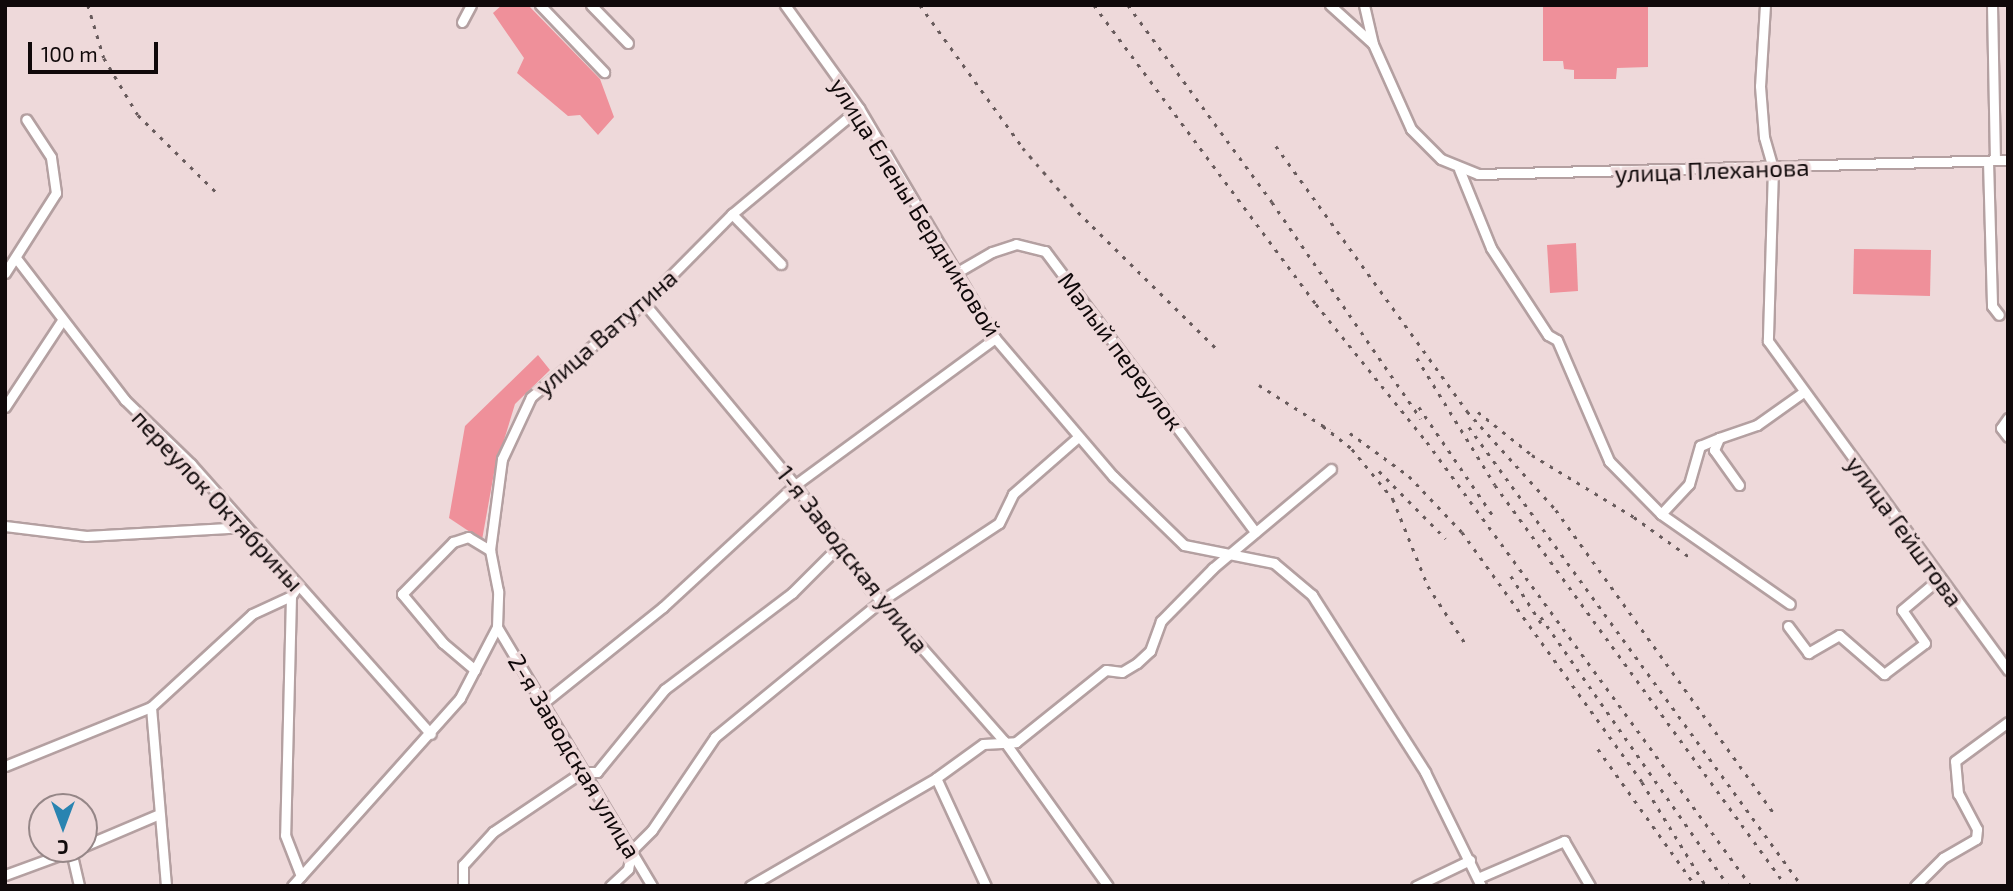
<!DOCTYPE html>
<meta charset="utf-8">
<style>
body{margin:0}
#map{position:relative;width:2013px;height:891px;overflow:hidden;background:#eed9da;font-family:"Exo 2",sans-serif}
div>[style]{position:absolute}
.green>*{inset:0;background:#ef909a}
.roads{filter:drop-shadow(2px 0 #b4a0a1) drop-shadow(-2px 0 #b4a0a1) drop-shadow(0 2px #b4a0a1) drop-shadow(0 -2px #b4a0a1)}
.minor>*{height:9px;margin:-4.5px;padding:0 4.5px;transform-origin:4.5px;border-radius:4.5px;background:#fff}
.rail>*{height:2.5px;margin-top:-1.25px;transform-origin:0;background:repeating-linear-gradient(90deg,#685b5c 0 3.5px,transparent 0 10.5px)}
span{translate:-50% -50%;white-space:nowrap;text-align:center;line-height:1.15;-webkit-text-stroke:7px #eed9da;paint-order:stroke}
.street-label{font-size:24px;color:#10090a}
.frame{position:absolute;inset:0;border:7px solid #10090a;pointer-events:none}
.north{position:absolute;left:28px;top:793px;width:70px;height:70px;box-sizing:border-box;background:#eed9da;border:2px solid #958687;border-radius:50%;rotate:180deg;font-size:19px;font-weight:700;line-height:28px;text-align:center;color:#10090a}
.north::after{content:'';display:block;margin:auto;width:24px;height:32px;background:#2984b1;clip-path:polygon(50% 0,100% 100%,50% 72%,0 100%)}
.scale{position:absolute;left:28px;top:42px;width:130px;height:32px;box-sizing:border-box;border:4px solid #10090a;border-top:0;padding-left:9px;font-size:21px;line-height:24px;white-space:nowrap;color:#10090a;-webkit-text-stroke:5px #eed9da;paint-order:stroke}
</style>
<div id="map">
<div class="green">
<div style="clip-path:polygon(502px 5px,528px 5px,600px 79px,614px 117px,598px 135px,580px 115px,568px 116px,517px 73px,524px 58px,493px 13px)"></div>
<div style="clip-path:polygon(1543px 5px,1648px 5px,1648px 67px,1617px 68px,1616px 79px,1574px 79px,1574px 70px,1564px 69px,1563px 61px,1543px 61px)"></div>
<div style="clip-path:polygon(1576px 243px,1578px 291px,1550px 293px,1547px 245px)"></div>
<div style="clip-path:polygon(1854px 249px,1931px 250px,1930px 296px,1853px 294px)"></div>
<div style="clip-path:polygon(538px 355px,550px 370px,515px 404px,494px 473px,482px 540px,449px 518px,465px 426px)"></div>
</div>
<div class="roads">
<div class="minor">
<div style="left:540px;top:5px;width:93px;rotate:46.3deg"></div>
<div style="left:591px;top:5px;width:53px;rotate:45.8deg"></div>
<div style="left:785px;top:5px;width:127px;rotate:54.3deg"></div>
<div style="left:859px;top:108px;width:267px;rotate:59.4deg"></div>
<div style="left:995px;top:338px;width:182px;rotate:49.5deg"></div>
<div style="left:1113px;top:476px;width:99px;rotate:44.2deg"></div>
<div style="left:1184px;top:545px;width:92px;rotate:11.3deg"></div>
<div style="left:1274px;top:563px;width:50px;rotate:40.1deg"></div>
<div style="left:1312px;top:595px;width:210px;rotate:57.4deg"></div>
<div style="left:1425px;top:772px;width:127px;rotate:63.8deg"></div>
<div style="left:1330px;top:5px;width:57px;rotate:42.1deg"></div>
<div style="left:1364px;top:5px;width:40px;rotate:77deg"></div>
<div style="left:1373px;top:44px;width:93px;rotate:65.9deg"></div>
<div style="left:1411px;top:129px;width:42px;rotate:45deg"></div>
<div style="left:1441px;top:159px;width:40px;rotate:22deg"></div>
<div style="left:1478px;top:174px;width:530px;rotate:-1.51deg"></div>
<div style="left:1765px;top:5px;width:81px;rotate:93.5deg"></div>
<div style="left:1760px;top:86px;width:51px;rotate:85.5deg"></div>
<div style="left:1764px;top:137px;width:32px;rotate:74deg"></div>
<div style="left:1773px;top:168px;width:173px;rotate:91.7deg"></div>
<div style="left:1768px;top:341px;width:407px;rotate:53.9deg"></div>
<div style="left:1992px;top:5px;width:155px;rotate:88.9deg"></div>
<div style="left:462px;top:22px;width:19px;rotate:-62deg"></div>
<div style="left:1988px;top:161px;width:145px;rotate:88.4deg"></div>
<div style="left:1992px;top:306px;width:11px;rotate:52deg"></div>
<div style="left:1459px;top:169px;width:85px;rotate:67.9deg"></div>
<div style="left:1491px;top:248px;width:104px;rotate:56.8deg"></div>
<div style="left:1548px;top:335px;width:10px;rotate:29deg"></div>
<div style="left:1557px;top:340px;width:132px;rotate:66.7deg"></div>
<div style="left:1609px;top:461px;width:74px;rotate:45.5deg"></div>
<div style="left:1661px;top:514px;width:157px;rotate:34.9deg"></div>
<div style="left:732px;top:214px;width:70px;rotate:45.6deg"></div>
<div style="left:16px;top:258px;width:179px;rotate:52.5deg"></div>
<div style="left:125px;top:400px;width:92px;rotate:44.1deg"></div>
<div style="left:191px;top:464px;width:361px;rotate:48.4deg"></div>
<div style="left:5px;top:273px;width:95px;rotate:-57.5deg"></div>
<div style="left:56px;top:193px;width:36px;rotate:-98deg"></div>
<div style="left:51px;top:157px;width:45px;rotate:-123.3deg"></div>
<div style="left:954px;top:274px;width:44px;rotate:-30.1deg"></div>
<div style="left:992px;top:252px;width:25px;rotate:-18deg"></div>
<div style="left:1016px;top:244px;width:30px;rotate:14deg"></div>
<div style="left:1045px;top:251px;width:351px;rotate:53.2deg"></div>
<div style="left:644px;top:303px;width:236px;rotate:50.3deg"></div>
<div style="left:795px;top:485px;width:128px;rotate:54.2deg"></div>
<div style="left:870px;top:589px;width:203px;rotate:48.6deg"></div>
<div style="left:1004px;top:741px;width:178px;rotate:54.4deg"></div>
<div style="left:5px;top:407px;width:102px;rotate:-56.6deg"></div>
<div style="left:2008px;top:418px;width:12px;rotate:125deg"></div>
<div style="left:2001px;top:428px;width:11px;rotate:52deg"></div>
<div style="left:1739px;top:485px;width:43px;rotate:-125.5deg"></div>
<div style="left:1714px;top:450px;width:13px;rotate:-67deg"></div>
<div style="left:1719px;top:438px;width:40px;rotate:-18.9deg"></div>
<div style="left:1757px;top:425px;width:55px;rotate:-35.4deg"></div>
<div style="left:1661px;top:514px;width:41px;rotate:-47deg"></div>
<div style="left:1689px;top:484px;width:40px;rotate:-74deg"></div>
<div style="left:1700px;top:446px;width:21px;rotate:-23deg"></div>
<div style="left:5px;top:526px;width:82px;rotate:7deg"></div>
<div style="left:86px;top:536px;width:160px;rotate:-3.2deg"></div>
<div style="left:291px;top:596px;width:239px;rotate:91.4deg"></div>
<div style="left:285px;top:835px;width:44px;rotate:68.7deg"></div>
<div style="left:1788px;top:626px;width:34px;rotate:53deg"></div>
<div style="left:1808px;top:653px;width:36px;rotate:-30deg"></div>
<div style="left:1839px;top:635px;width:60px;rotate:40.9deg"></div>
<div style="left:1884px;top:674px;width:51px;rotate:-37.1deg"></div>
<div style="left:1925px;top:643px;width:40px;rotate:-124.9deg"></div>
<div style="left:1902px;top:610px;width:50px;rotate:-40.1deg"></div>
<div style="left:497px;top:627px;width:302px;rotate:59.1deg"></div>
<div style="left:475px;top:670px;width:42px;rotate:-139.8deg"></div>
<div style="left:443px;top:643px;width:64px;rotate:-129.9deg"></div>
<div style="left:402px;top:594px;width:73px;rotate:-45.6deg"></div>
<div style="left:453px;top:542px;width:16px;rotate:-18deg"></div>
<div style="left:468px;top:537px;width:26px;rotate:31deg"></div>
<div style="left:542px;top:704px;width:155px;rotate:-38.7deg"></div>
<div style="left:663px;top:607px;width:180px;rotate:-42.7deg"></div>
<div style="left:795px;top:485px;width:248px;rotate:-36.3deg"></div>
<div style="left:151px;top:707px;width:180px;rotate:85.2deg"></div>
<div style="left:5px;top:766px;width:157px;rotate:-22deg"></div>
<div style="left:151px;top:707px;width:137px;rotate:-42.6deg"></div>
<div style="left:252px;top:614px;width:43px;rotate:-24.8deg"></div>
<div style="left:291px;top:596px;width:11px;rotate:-56deg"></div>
<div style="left:936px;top:778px;width:119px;rotate:65.2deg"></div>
<div style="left:84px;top:846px;width:79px;rotate:-23deg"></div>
<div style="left:71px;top:851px;width:36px;rotate:77deg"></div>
<div style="left:5px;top:875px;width:76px;rotate:-20.1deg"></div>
<div style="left:1478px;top:878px;width:94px;rotate:-23.3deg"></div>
<div style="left:1564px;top:841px;width:52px;rotate:60deg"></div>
<div style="left:292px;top:886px;width:252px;rotate:-48.2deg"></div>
<div style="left:460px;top:698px;width:80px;rotate:-62.5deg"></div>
<div style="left:497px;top:627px;width:36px;rotate:-88deg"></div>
<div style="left:498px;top:591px;width:42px;rotate:-101deg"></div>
<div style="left:490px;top:550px;width:92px;rotate:-82.5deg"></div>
<div style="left:502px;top:459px;width:68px;rotate:-64.9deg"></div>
<div style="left:531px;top:397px;width:147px;rotate:-39.8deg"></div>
<div style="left:644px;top:303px;width:125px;rotate:-45.3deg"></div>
<div style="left:732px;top:214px;width:165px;rotate:-39.8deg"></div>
<div style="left:463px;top:886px;width:21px;rotate:-90deg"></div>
<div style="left:463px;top:865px;width:45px;rotate:-47.7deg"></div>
<div style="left:493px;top:832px;width:107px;rotate:-34deg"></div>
<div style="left:582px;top:772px;width:15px"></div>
<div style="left:597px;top:772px;width:107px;rotate:-50.7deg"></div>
<div style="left:665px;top:689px;width:159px;rotate:-37.1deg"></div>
<div style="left:792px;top:593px;width:68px;rotate:-45deg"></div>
<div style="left:610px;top:886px;width:25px;rotate:-43deg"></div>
<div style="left:628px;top:869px;width:19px;rotate:-78deg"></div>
<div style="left:632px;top:850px;width:28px;rotate:-45deg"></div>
<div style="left:652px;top:830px;width:112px;rotate:-55.9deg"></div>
<div style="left:715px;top:737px;width:215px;rotate:-39.3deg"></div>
<div style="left:881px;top:601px;width:141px;rotate:-33.5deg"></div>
<div style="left:999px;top:523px;width:32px;rotate:-64deg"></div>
<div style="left:1013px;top:494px;width:86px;rotate:-41.2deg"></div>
<div style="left:750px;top:886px;width:215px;rotate:-30.1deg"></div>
<div style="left:936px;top:778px;width:58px;rotate:-35.9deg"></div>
<div style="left:983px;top:744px;width:33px;rotate:-3deg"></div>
<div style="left:1016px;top:742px;width:115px;rotate:-38.7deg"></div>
<div style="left:1106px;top:670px;width:16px;rotate:7deg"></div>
<div style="left:1122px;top:672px;width:17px;rotate:-31deg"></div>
<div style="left:1137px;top:663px;width:18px;rotate:-43deg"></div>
<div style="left:1150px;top:651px;width:32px;rotate:-70deg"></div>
<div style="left:1161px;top:621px;width:74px;rotate:-45.5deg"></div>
<div style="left:1213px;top:568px;width:154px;rotate:-40deg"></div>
<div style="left:1416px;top:886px;width:60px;rotate:-25.7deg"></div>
<div style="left:1915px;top:886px;width:40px;rotate:-45deg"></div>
<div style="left:1943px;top:858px;width:38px;rotate:-30deg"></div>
<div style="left:1976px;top:839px;width:10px;rotate:-84deg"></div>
<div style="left:1977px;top:829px;width:40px;rotate:-118deg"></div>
<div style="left:1958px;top:794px;width:33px;rotate:-95deg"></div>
<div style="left:1955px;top:761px;width:66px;rotate:-36.3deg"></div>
</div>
</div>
<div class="rail">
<div style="left:88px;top:5px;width:55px;rotate:73.2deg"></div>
<div style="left:104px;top:58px;width:66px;rotate:59.2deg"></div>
<div style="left:138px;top:115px;width:114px;rotate:44.6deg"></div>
<div style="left:920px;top:5px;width:176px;rotate:54.2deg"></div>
<div style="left:1023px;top:148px;width:84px;rotate:49.3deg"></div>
<div style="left:1078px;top:212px;width:195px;rotate:44.6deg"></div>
<div style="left:1094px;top:5px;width:372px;rotate:53.4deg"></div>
<div style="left:1316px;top:304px;width:177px;rotate:51.2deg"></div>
<div style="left:1427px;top:442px;width:550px;rotate:53.88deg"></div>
<div style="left:1128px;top:5px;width:244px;rotate:53.8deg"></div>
<div style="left:1272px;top:202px;width:263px;rotate:55.5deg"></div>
<div style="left:1276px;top:146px;width:327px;rotate:54.2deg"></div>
<div style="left:1467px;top:411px;width:133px;rotate:48deg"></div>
<div style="left:1556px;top:510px;width:375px;rotate:54.3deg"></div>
<div style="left:1417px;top:358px;width:149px;rotate:58.4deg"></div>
<div style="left:1495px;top:485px;width:495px;rotate:54deg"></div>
<div style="left:1259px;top:385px;width:84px;rotate:32.4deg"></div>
<div style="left:1419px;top:407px;width:130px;rotate:55.7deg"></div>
<div style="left:1478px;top:412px;width:69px;rotate:38.5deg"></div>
<div style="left:1532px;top:455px;width:119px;rotate:31.3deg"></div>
<div style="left:1634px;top:517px;width:67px;rotate:35.8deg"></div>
<div style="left:1323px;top:426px;width:37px;rotate:38deg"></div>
<div style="left:1352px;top:449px;width:65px;rotate:50.6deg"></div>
<div style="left:1393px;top:499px;width:94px;rotate:68.1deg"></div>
<div style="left:1428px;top:586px;width:68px;rotate:57deg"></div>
<div style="left:1469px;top:427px;width:567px;rotate:54.04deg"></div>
<div style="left:1350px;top:433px;width:73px;rotate:36.1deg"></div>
<div style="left:1409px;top:476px;width:77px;rotate:46.6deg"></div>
<div style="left:1462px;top:532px;width:308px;rotate:54.2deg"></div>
<div style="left:1642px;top:782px;width:122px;rotate:58.4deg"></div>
<div style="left:1379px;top:471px;width:95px;rotate:45.4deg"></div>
<div style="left:1511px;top:576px;width:56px;rotate:57.4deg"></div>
<div style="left:1541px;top:617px;width:328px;rotate:55.1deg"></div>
<div style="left:1598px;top:749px;width:162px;rotate:54.5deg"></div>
</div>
<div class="street-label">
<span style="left:1712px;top:170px;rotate:-2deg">улица Плеханова</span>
<span style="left:916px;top:207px;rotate:58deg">улица Елены Бердниковой</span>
<span style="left:606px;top:332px;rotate:-41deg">улица Ватутина</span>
<span style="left:1121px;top:351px;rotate:53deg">Малый переулок</span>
<span style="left:218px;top:500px;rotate:47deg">переулок Октябрины</span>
<span style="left:1905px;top:531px;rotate:54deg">улица Гейштова</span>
<span style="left:853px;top:559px;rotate:52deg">1-я Заводская улица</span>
<span style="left:575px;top:756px;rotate:59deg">2-я Заводская улица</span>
</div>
<div class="frame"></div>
<div class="north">С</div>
<div class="scale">100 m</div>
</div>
